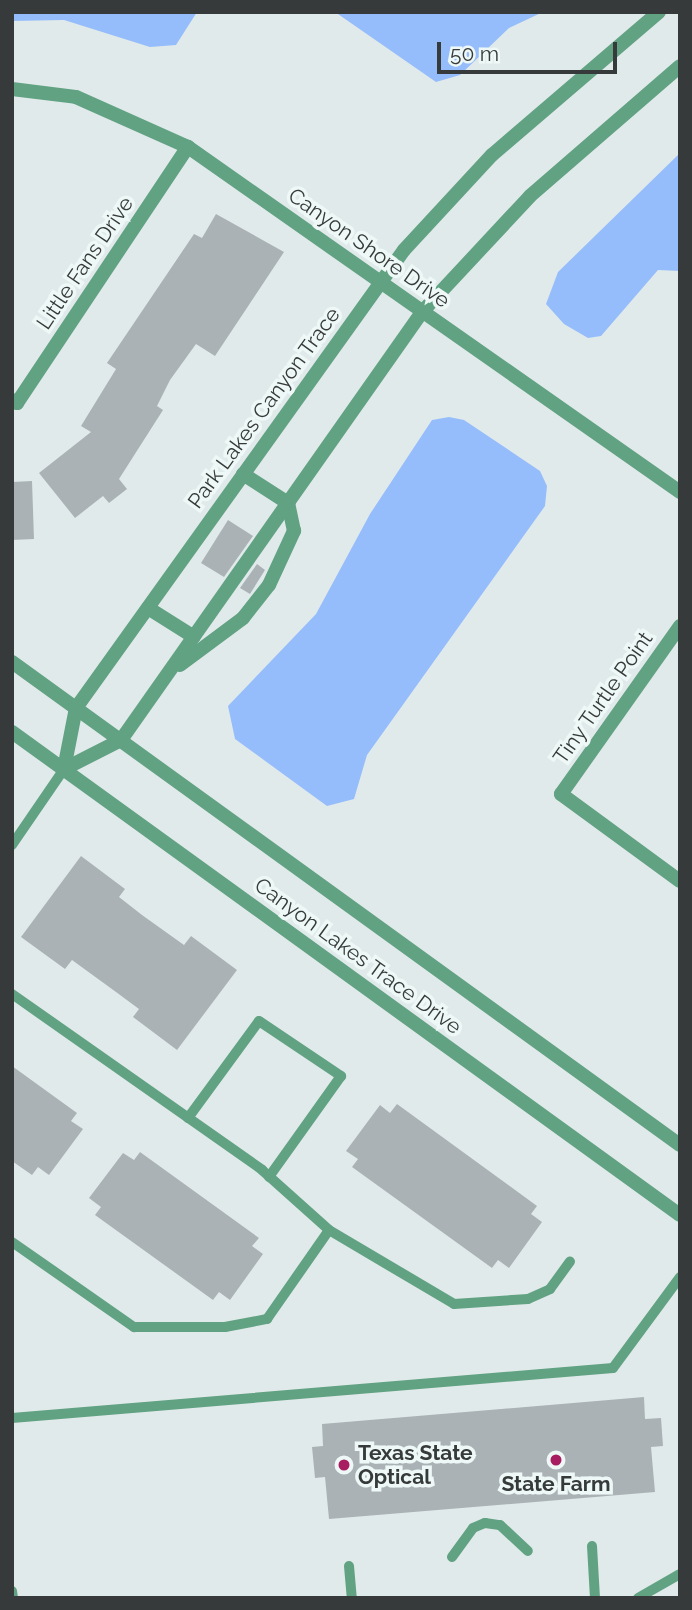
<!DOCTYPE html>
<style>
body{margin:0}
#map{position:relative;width:692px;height:1610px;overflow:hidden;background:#e1eaea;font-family:Raleway,sans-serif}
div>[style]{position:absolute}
.water>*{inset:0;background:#96bdfb}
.building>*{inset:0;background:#abb2b6}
.service>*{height:10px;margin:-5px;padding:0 5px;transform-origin:5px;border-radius:5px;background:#61a283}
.minor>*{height:14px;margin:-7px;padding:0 7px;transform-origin:7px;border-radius:7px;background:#61a283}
.tertiary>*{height:14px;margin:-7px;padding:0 7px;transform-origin:7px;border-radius:7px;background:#61a283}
.dots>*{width:19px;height:19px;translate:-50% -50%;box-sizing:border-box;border:4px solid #eef8f7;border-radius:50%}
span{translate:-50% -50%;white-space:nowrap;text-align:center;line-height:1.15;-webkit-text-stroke:7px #eef8f7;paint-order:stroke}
.street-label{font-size:21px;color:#363a3a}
.poi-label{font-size:21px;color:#363a3a;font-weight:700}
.left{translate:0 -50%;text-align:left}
.frame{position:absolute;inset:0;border:14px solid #363a3a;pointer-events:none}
.scale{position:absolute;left:437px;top:42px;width:180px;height:32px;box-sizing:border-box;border:4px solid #363a3a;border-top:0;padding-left:9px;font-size:21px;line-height:24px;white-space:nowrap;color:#363a3a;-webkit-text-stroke:5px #eef8f7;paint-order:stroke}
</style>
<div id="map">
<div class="water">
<div style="clip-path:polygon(12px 12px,197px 12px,176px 45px,150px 47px,64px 20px,12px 21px)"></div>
<div style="clip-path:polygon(335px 12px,543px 12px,509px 28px,460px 75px,436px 82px)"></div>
<div style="clip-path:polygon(680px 153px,680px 271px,658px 270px,601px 336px,588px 338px,564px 324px,546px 304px,558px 272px)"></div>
<div style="clip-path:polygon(449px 417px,464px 420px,540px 471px,547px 486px,545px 506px,367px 755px,354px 799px,327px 806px,235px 739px,228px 706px,316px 614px,370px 514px,432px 420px)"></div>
</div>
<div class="building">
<div style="clip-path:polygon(216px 214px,284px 252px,215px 356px,196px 344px,170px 380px,157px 406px,163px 410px,119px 479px,127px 489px,109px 503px,103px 496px,75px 518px,39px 473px,91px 432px,81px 426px,116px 369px,107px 363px,194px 234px,202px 238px)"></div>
<div style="clip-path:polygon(32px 481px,34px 539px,12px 540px,12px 482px)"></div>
<div style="clip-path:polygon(228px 520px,253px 536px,224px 577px,201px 563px)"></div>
<div style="clip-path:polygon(257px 564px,265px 570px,250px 594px,240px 588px)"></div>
<div style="clip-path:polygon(81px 856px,125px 889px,119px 897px,142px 915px,184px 945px,191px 936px,237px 970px,177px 1050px,133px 1017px,139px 1009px,116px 992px,72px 960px,65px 969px,21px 937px)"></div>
<div style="clip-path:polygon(12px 1066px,77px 1113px,71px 1121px,83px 1129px,49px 1175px,38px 1167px,32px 1175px,12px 1161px)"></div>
<div style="clip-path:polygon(397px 1104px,537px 1206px,531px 1214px,542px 1222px,509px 1268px,498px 1260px,492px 1268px,352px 1167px,358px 1159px,346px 1151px,380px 1105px,390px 1113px)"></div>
<div style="clip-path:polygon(140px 1152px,259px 1238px,252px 1246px,263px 1254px,230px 1300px,219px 1292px,213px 1300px,95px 1215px,101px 1207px,89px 1198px,123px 1153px,134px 1160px)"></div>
<div style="clip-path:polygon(644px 1397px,645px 1419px,661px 1418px,663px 1446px,651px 1447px,655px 1492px,329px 1519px,325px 1477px,315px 1478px,312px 1447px,323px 1446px,322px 1424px)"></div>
</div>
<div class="service">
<div style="left:12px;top:845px;width:92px;rotate:-55.6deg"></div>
<div style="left:12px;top:994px;width:306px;rotate:35.1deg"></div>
<div style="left:262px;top:1170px;width:90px;rotate:41.8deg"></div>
<div style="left:329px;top:1230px;width:145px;rotate:30.6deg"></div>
<div style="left:454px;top:1304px;width:74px;rotate:-3.9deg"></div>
<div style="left:528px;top:1299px;width:24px;rotate:-24deg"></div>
<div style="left:550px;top:1289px;width:34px;rotate:-54deg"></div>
<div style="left:188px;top:1118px;width:120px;rotate:-53.8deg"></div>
<div style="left:259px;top:1021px;width:99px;rotate:33.9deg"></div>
<div style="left:341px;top:1076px;width:124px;rotate:125.5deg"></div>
<div style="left:12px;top:1242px;width:149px;rotate:34.9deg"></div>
<div style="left:134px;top:1327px;width:91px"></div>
<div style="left:225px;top:1327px;width:43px;rotate:-10.8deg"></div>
<div style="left:267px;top:1319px;width:108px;rotate:-55.1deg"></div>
<div style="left:12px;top:1418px;width:603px;rotate:-4.76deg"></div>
<div style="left:613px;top:1368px;width:113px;rotate:-53.6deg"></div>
<div style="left:592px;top:1546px;width:52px;rotate:86.7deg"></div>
<div style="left:452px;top:1557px;width:36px;rotate:-54deg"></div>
<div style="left:473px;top:1528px;width:13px;rotate:-23deg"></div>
<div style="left:485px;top:1523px;width:15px;rotate:8deg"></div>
<div style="left:500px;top:1525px;width:38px;rotate:43deg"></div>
<div style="left:349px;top:1566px;width:32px;rotate:85deg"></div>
<div style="left:12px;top:1591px;width:7px;rotate:82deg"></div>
<div style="left:638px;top:1598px;width:48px;rotate:-29.7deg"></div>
</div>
<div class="minor">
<div style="left:12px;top:89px;width:64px;rotate:7.1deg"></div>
<div style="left:76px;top:97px;width:123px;rotate:24.1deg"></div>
<div style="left:188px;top:147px;width:601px;rotate:35.04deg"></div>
<div style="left:12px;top:400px;width:6px;rotate:31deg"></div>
<div style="left:17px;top:403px;width:308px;rotate:-56.3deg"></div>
<div style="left:680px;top:626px;width:206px;rotate:125.3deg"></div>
<div style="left:561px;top:794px;width:147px;rotate:36.2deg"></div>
</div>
<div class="tertiary">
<div style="left:243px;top:474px;width:54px;rotate:32.8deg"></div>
<div style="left:148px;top:608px;width:54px;rotate:32.2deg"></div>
<div style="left:12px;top:662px;width:824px;rotate:35.87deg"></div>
<div style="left:180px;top:665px;width:79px;rotate:-36.7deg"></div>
<div style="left:243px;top:618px;width:42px;rotate:-51.8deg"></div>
<div style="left:269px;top:585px;width:60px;rotate:-65.2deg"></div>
<div style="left:294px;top:531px;width:29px;rotate:-102deg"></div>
<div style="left:12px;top:732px;width:824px;rotate:35.87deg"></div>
<div style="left:64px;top:769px;width:62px;rotate:-78.9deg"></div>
<div style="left:76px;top:708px;width:563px;rotate:-54.39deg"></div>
<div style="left:404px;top:250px;width:129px;rotate:-47.2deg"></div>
<div style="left:492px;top:155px;width:220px;rotate:-40.6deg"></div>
<div style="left:64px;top:769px;width:64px;rotate:-27deg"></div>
<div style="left:121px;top:740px;width:523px;rotate:-54.88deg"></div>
<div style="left:422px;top:312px;width:158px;rotate:-47deg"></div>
<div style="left:530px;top:196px;width:198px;rotate:-40.9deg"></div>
</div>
<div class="dots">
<div style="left:556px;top:1460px;background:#a81d61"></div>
<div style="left:344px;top:1465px;background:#a81d61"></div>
</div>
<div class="street-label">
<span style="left:369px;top:248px;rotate:35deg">Canyon Shore Drive</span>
<span style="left:85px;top:263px;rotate:-56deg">Little Fans Drive</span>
<span style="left:264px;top:408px;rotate:-54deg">Park Lakes Canyon Trace</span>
<span style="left:603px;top:698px;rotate:-55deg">Tiny Turtle Point</span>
<span style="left:358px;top:956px;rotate:36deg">Canyon Lakes Trace Drive</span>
</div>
<div class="poi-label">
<span class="left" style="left:358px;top:1465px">Texas State<br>Optical</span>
<span style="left:556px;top:1484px">State Farm</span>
</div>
<div class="frame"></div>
<div class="scale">50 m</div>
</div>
